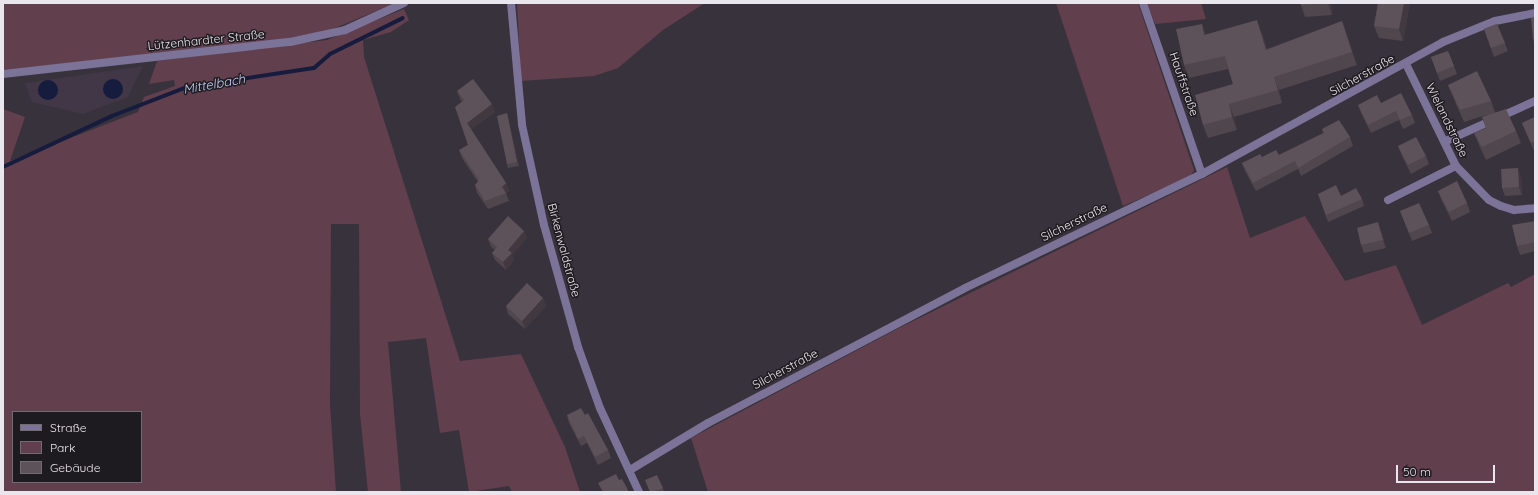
<!DOCTYPE html>
<meta charset="utf-8">
<style>
body{margin:0}
#map{position:relative;width:1538px;height:495px;overflow:hidden;background:#38323c;font-family:Quicksand,sans-serif}
div>[style]{position:absolute}
.built>*{inset:0;background:#413747}
.green>*{inset:0;background:#623f4d}
.water>*{inset:0;background:#161c3e}
.round{border-radius:50%}
.stream>*{height:4px;margin:-2px;padding:0 2px;transform-origin:2px;border-radius:2px;background:#161c3e}
.street>*{height:8px;margin:-4px;padding:0 4px;transform-origin:4px;border-radius:4px;background:#7b7398}
.wall>*{inset:0;background:#50464d}
.shaded-wall>*{inset:0;background:#41393f}
.building>*{inset:0;background:#5d515a}
span{translate:-50% -50%;white-space:nowrap;text-align:center;line-height:1.15;-webkit-text-stroke:3px #1e1b20;paint-order:stroke}
.street-label{font-size:12px;color:#eae6ed}
.water-label{font-size:13px;color:#c5d0f8;font-style:italic}
.frame{position:absolute;inset:0;border:4px solid #eae6ed;pointer-events:none}
.legend{position:absolute;left:12px;top:411px;width:130px;height:72px;box-sizing:border-box;background:#1e1b20;border:1px solid #706c72;margin:0;padding:5px 7px;list-style:none;font-size:12px;color:#eae6ed}
.legend li{display:flex;align-items:center;gap:8px;height:20px}
.legend b{width:20px;border:1px solid #706c72}
.scale{position:absolute;left:1396px;top:465px;width:99px;height:18px;box-sizing:border-box;border:2px solid #eae6ed;border-top:0;padding-left:5px;font-size:12px;line-height:14px;white-space:nowrap;color:#eae6ed;-webkit-text-stroke:3px #1e1b20;paint-order:stroke}
</style>
<div id="map">
<div class="built">
<div style="clip-path:polygon(143px 66px,128px 97px,83px 114px,32px 102px,25px 83px)"></div>
</div>
<div class="green">
<div style="clip-path:polygon(3px 3px,395px 3px,328px 31px,265px 42px,3px 70px)"></div>
<div style="clip-path:polygon(517px 3px,705px 3px,663px 30px,618px 68px,594px 76px,521px 81px)"></div>
<div style="clip-path:polygon(1056px 3px,1138px 3px,1194px 170px,1189px 178px,1123px 206px)"></div>
<div style="clip-path:polygon(1147px 3px,1201px 3px,1206px 19px,1155px 24px)"></div>
<div style="clip-path:polygon(evenodd,404px 9px,409px 20px,391px 32px,363px 40px,364px 57px,460px 361px,521px 354px,565px 447px,580px 492px,512px 492px,509px 486px,469px 492px,459px 430px,440px 433px,426px 338px,388px 342px,401px 492px,368px 492px,360px 414px,359px 224px,331px 224px,330px 405px,336px 492px,3px 492px,3px 109px,25px 117px,10px 161px,138px 112px,144px 97px,175px 86px,174px 80px,149px 84px,157px 61px,327px 40px,404px 9px,13px 412px,141px 412px,141px 482px,13px 482px,13px 412px)"></div>
<div style="clip-path:polygon(1227px 167px,1250px 238px,1305px 216px,1345px 281px,1396px 265px,1422px 325px,1508px 283px,1511px 287px,1535px 274px,1535px 492px,708px 492px,691px 438px,899px 328px)"></div>
</div>
<div class="water">
<div class="round" style="left:103px;top:79px;width:20px;height:20px"></div>
<div class="round" style="left:38px;top:80px;width:20px;height:20px"></div>
</div>
<div class="stream">
<div style="left:3px;top:167px;width:120px;rotate:-25.1deg"></div>
<div style="left:112px;top:116px;width:80px;rotate:-21.1deg"></div>
<div style="left:187px;top:87px;width:128px;rotate:-8.5deg"></div>
<div style="left:314px;top:68px;width:21px;rotate:-41deg"></div>
<div style="left:330px;top:54px;width:81px;rotate:-26.3deg"></div>
</div>
<div class="street">
<div style="left:511px;top:3px;width:122px;rotate:84.8deg"></div>
<div style="left:522px;top:125px;width:102px;rotate:77.6deg"></div>
<div style="left:544px;top:225px;width:127px;rotate:74.4deg"></div>
<div style="left:578px;top:347px;width:65px;rotate:70.2deg"></div>
<div style="left:600px;top:408px;width:93px;rotate:65.1deg"></div>
<div style="left:1143px;top:3px;width:181px;rotate:71deg"></div>
<div style="left:1406px;top:64px;width:114px;rotate:63.9deg"></div>
<div style="left:1456px;top:166px;width:47px;rotate:45.9deg"></div>
<div style="left:1489px;top:200px;width:13px;rotate:27deg"></div>
<div style="left:1501px;top:206px;width:14px;rotate:17deg"></div>
<div style="left:1514px;top:210px;width:21px;rotate:-5deg"></div>
<div style="left:3px;top:74px;width:289px;rotate:-6.4deg"></div>
<div style="left:290px;top:42px;width:56px;rotate:-12.3deg"></div>
<div style="left:345px;top:30px;width:65px;rotate:-24.6deg"></div>
<div style="left:1446px;top:141px;width:98px;rotate:-24.2deg"></div>
<div style="left:1388px;top:200px;width:76px;rotate:-26.6deg"></div>
<div style="left:630px;top:470px;width:91px;rotate:-31.1deg"></div>
<div style="left:708px;top:423px;width:290px;rotate:-27.7deg"></div>
<div style="left:965px;top:288px;width:263px;rotate:-25.7deg"></div>
<div style="left:1202px;top:174px;width:275px;rotate:-28.7deg"></div>
<div style="left:1443px;top:42px;width:56px;rotate:-22deg"></div>
<div style="left:1495px;top:21px;width:41px;rotate:-11.3deg"></div>
</div>
<div class="wall">
<div style="clip-path:polygon(1301px 3px,1331px 3px,1332px 15px,1305px 17px,1301px 5px)"></div>
<div style="clip-path:polygon(1378px 3px,1410px 3px,1403px 41px,1379px 38px,1374px 26px)"></div>
<div style="clip-path:polygon(1535px 18px,1535px 46px,1533px 39px)"></div>
<div style="clip-path:polygon(1342px 21px,1357px 65px,1279px 90px,1282px 103px,1234px 117px,1237px 130px,1208px 138px,1203px 125px,1233px 84px,1228px 69px,1189px 78px,1184px 65px,1202px 24px,1206px 35px,1262px 33px,1267px 49px)"></div>
<div style="clip-path:polygon(1497px 24px,1508px 51px,1494px 57px,1484px 29px)"></div>
<div style="clip-path:polygon(1448px 51px,1457px 74px,1440px 81px,1431px 57px)"></div>
<div style="clip-path:polygon(1448px 85px,1491px 101px,1495px 112px,1516px 131px,1521px 143px,1486px 160px,1479px 145px,1474px 133px,1486px 128px,1482px 117px,1489px 114px,1464px 122px,1453px 97px)"></div>
<div style="clip-path:polygon(457px 91px,495px 112px,471px 129px,506px 183px,509px 191px,506px 193px,509px 201px,488px 209px,477px 193px,475px 185px,478px 182px,462px 158px,459px 150px,468px 145px,462px 102px,460px 99px)"></div>
<div style="clip-path:polygon(1381px 103px,1412px 115px,1415px 123px,1403px 129px,1399px 120px,1371px 133px,1361px 113px,1358px 105px)"></div>
<div style="clip-path:polygon(507px 113px,508px 117px,519px 166px,508px 168px,507px 164px)"></div>
<div style="clip-path:polygon(1535px 117px,1535px 151px,1534px 151px,1522px 123px)"></div>
<div style="clip-path:polygon(1322px 129px,1350px 137px,1353px 146px,1301px 176px,1298px 169px,1256px 191px,1245px 171px,1242px 163px,1262px 157px,1279px 155px,1323px 133px)"></div>
<div style="clip-path:polygon(1398px 146px,1426px 156px,1429px 164px,1411px 174px,1401px 154px)"></div>
<div style="clip-path:polygon(1521px 176px,1522px 195px,1505px 196px,1502px 188px)"></div>
<div style="clip-path:polygon(1438px 191px,1467px 203px,1470px 212px,1452px 221px,1441px 199px)"></div>
<div style="clip-path:polygon(1318px 194px,1341px 196px,1362px 199px,1364px 206px,1328px 222px)"></div>
<div style="clip-path:polygon(1400px 211px,1429px 225px,1432px 233px,1412px 241px)"></div>
<div style="clip-path:polygon(1535px 221px,1535px 251px,1520px 255px,1517px 246px)"></div>
<div style="clip-path:polygon(524px 231px,527px 238px,512px 255px,514px 260px,506px 270px,495px 260px,492px 253px,495px 250px,491px 247px,488px 239px)"></div>
<div style="clip-path:polygon(1381px 231px,1386px 248px,1364px 253px,1361px 245px)"></div>
<div style="clip-path:polygon(543px 298px,546px 306px,525px 329px,508px 314px,506px 306px)"></div>
<div style="clip-path:polygon(567px 415px,585px 415px,608px 450px,611px 458px,598px 465px,587px 443px,581px 446px,569px 423px)"></div>
<div style="clip-path:polygon(645px 480px,663px 488px,664px 492px,650px 492px)"></div>
</div>
<div class="shaded-wall">
<div style="clip-path:polygon(1328px 3px,1331px 3px,1332px 15px)"></div>
<div style="clip-path:polygon(1404px 3px,1410px 3px,1403px 41px,1399px 29px)"></div>
<div style="clip-path:polygon(1257px 20px,1262px 33px,1271px 63px,1266px 50px)"></div>
<div style="clip-path:polygon(1342px 21px,1347px 34px,1357px 65px,1352px 52px)"></div>
<div style="clip-path:polygon(1202px 24px,1206px 37px,1204px 35px)"></div>
<div style="clip-path:polygon(1274px 77px,1279px 90px,1282px 103px)"></div>
<div style="clip-path:polygon(492px 104px,495px 112px,470px 131px,467px 123px)"></div>
<div style="clip-path:polygon(1229px 104px,1234px 117px,1237px 130px,1232px 117px)"></div>
<div style="clip-path:polygon(507px 113px,508px 117px,519px 166px,517px 162px)"></div>
<div style="clip-path:polygon(1518px 168px,1521px 176px,1522px 195px,1519px 187px)"></div>
<div style="clip-path:polygon(506px 183px,509px 191px,506px 193px,502px 187px)"></div>
<div style="clip-path:polygon(1378px 222px,1381px 231px,1386px 248px,1383px 240px)"></div>
<div style="clip-path:polygon(524px 231px,527px 238px,512px 255px,514px 260px,506px 270px,503px 262px,508px 250px)"></div>
<div style="clip-path:polygon(543px 298px,546px 306px,525px 329px,522px 321px)"></div>
</div>
<div class="building">
<div style="clip-path:polygon(1301px 3px,1328px 3px,1301px 5px)"></div>
<div style="clip-path:polygon(1378px 3px,1404px 3px,1399px 29px,1374px 26px)"></div>
<div style="clip-path:polygon(1531px 18px,1535px 18px,1535px 39px,1533px 39px)"></div>
<div style="clip-path:polygon(1257px 20px,1266px 50px,1342px 21px,1352px 52px,1274px 77px,1278px 90px,1229px 104px,1232px 117px,1203px 125px,1195px 95px,1233px 84px,1225px 56px,1184px 65px,1176px 29px,1202px 24px,1204px 35px)"></div>
<div style="clip-path:polygon(1497px 24px,1505px 43px,1491px 48px,1484px 29px)"></div>
<div style="clip-path:polygon(1448px 51px,1454px 66px,1437px 73px,1431px 57px)"></div>
<div style="clip-path:polygon(1477px 71px,1491px 101px,1460px 110px,1448px 85px)"></div>
<div style="clip-path:polygon(473px 79px,492px 104px,467px 123px,506px 183px,502px 187px,506px 193px,485px 201px,475px 185px,479px 180px,459px 150px,468px 145px,455px 107px,464px 100px,457px 91px)"></div>
<div style="clip-path:polygon(1401px 93px,1412px 115px,1400px 120px,1396px 111px,1368px 125px,1358px 105px,1377px 95px,1381px 103px)"></div>
<div style="clip-path:polygon(1506px 109px,1516px 131px,1482px 147px,1474px 133px,1486px 128px,1482px 117px)"></div>
<div style="clip-path:polygon(507px 113px,517px 162px,507px 164px,497px 116px)"></div>
<div style="clip-path:polygon(1535px 117px,1535px 141px,1531px 143px,1522px 123px)"></div>
<div style="clip-path:polygon(1339px 120px,1350px 137px,1298px 168px,1295px 161px,1253px 183px,1242px 163px,1260px 154px,1262px 157px,1276px 150px,1279px 155px,1324px 133px,1322px 129px)"></div>
<div style="clip-path:polygon(1416px 137px,1426px 156px,1408px 165px,1398px 146px)"></div>
<div style="clip-path:polygon(1518px 168px,1519px 187px,1502px 188px,1501px 169px)"></div>
<div style="clip-path:polygon(1457px 181px,1467px 203px,1449px 212px,1438px 191px)"></div>
<div style="clip-path:polygon(1336px 185px,1341px 196px,1356px 188px,1362px 199px,1326px 215px,1318px 194px)"></div>
<div style="clip-path:polygon(1419px 203px,1429px 225px,1409px 233px,1400px 211px)"></div>
<div style="clip-path:polygon(508px 216px,524px 231px,508px 250px,512px 253px,503px 262px,492px 253px,497px 247px,488px 239px)"></div>
<div style="clip-path:polygon(1535px 221px,1535px 242px,1517px 246px,1512px 225px)"></div>
<div style="clip-path:polygon(1378px 222px,1383px 240px,1361px 245px,1357px 228px)"></div>
<div style="clip-path:polygon(527px 283px,543px 298px,522px 321px,506px 306px)"></div>
<div style="clip-path:polygon(581px 408px,585px 415px,588px 413px,608px 450px,595px 457px,584px 436px,578px 439px,567px 415px)"></div>
<div style="clip-path:polygon(616px 474px,619px 480px,622px 479px,629px 492px,603px 492px,598px 483px)"></div>
<div style="clip-path:polygon(657px 475px,663px 488px,653px 492px,650px 492px,645px 480px)"></div>
</div>
<div class="street-label">
<span style="left:206px;top:40px;rotate:-6deg">Lützenhardter Straße</span>
<span style="left:1362px;top:75px;rotate:-29deg">Silcherstraße</span>
<span style="left:1184px;top:84px;rotate:71deg">Hauffstraße</span>
<span style="left:1447px;top:120px;rotate:64deg">Wielandstraße</span>
<span style="left:1074px;top:222px;rotate:-26deg">Silcherstraße</span>
<span style="left:564px;top:250px;rotate:75deg">Birkenwaldstraße</span>
<span style="left:785px;top:369px;rotate:-28deg">Silcherstraße</span>
</div>
<div class="water-label">
<span style="left:214px;top:84px;rotate:-10deg">Mittelbach</span>
</div>
<div class="frame"></div>
<ul class="legend">
<li><b style="height:5px;background:#7b7398"></b>Straße</li>
<li><b style="height:11px;background:#623f4d"></b>Park</li>
<li><b style="height:11px;background:#5d515a"></b>Gebäude</li>
</ul>
<div class="scale">50 m</div>
</div>
